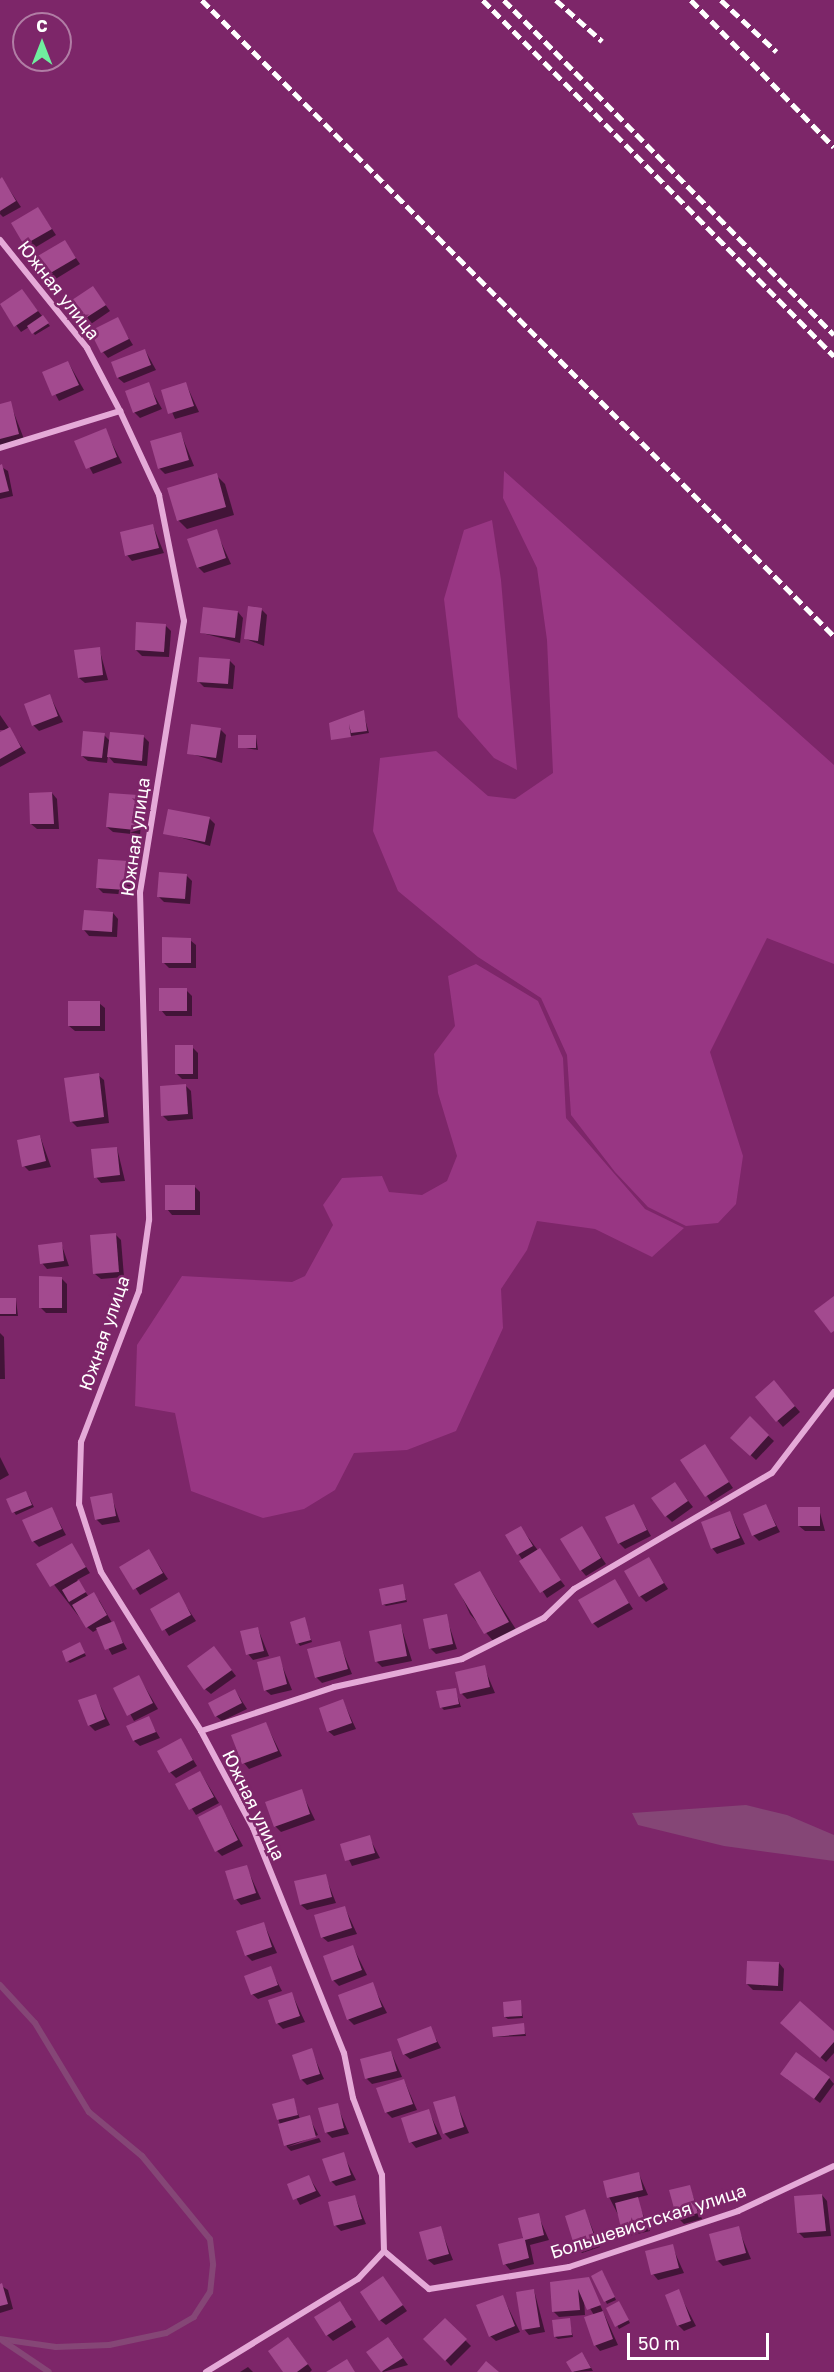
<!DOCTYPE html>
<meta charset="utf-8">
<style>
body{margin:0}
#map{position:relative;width:834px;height:2372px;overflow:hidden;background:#7d2669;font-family:"Golos Text",sans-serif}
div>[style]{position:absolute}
.green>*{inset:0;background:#983683}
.water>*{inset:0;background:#854676}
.shadow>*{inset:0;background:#0007}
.stream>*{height:6px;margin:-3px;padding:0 3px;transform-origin:3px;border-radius:3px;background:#854676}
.building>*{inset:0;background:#a34a8f}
.minor>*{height:6px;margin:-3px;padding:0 3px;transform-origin:3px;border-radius:3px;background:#e5aad8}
.rail>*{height:4.5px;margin-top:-2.25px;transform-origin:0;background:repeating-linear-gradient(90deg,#fff 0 10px,transparent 0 14.5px)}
span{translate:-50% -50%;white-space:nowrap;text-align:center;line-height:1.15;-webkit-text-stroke:5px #7d2669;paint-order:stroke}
.street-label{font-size:18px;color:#fff}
.north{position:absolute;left:12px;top:12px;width:60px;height:60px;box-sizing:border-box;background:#7d2669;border:2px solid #b17da5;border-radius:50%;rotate:0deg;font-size:16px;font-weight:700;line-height:24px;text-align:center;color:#fff}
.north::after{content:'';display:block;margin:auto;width:21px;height:27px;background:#70ee9f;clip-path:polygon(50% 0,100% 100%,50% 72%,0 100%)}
.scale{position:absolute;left:627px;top:2333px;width:142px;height:27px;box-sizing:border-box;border:3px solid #fff;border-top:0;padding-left:8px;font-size:18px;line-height:21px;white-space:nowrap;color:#fff;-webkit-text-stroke:4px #7d2669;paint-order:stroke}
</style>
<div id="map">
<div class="green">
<div style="clip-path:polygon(504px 471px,834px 765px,834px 964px,767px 938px,710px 1052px,743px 1156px,736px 1204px,718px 1223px,686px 1226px,648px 1207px,615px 1172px,571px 1115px,567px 1055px,541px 998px,478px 957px,398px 891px,373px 831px,380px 758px,436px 751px,488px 796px,515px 799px,553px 773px,547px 640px,537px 568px,503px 498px)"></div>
<div style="clip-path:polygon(492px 520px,501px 580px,517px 770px,494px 758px,458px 717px,444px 599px,464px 530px)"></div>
<div style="clip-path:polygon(476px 964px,538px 1001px,563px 1058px,566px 1118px,645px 1209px,684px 1228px,652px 1257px,595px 1229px,537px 1221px,527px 1250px,501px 1289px,503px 1328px,456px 1431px,407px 1450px,354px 1453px,335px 1490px,304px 1509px,263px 1518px,191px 1491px,175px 1413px,135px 1406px,137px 1345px,182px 1276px,292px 1282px,305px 1276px,333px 1225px,323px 1205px,342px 1178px,382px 1176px,389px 1192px,422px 1195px,447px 1181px,457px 1156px,438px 1093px,434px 1054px,455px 1026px,448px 976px)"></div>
</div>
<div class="water">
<div style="clip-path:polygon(746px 1805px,787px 1815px,834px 1835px,834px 1861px,724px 1846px,638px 1825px,632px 1813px)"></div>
</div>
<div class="shadow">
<div style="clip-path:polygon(2px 179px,21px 207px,3px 217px,0 214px)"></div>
<div style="clip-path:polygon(38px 208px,56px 235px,31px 250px,13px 223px)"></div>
<div style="clip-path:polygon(65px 242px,80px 264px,54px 280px,48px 274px)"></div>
<div style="clip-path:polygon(93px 288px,110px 311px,88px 326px,82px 320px)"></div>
<div style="clip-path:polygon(22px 291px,50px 326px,35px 335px,29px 327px,21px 332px,1px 305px)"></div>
<div style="clip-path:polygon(117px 319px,133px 345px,108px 358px,103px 352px)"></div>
<div style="clip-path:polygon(145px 350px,156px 370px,124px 383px,118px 378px)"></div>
<div style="clip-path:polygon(68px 362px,84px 390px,59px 401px,44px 373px)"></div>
<div style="clip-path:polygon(148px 384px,162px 409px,140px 418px,134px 412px)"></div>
<div style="clip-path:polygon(186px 384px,199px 412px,175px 419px,163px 391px)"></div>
<div style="clip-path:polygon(10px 403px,24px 439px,0 446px,0 406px)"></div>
<div style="clip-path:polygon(105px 430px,122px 463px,93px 474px,76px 442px)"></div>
<div style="clip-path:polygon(181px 434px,194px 466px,165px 474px,159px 468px)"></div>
<div style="clip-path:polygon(0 466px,8px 471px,13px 496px,0 499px)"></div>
<div style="clip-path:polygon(216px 475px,225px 484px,234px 515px,187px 529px,178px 520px)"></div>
<div style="clip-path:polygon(153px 526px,164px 553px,132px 561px,127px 555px)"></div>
<div style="clip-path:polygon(216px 531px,231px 564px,204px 573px,198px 567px)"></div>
<div style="clip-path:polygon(262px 610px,267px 615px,264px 646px,246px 639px)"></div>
<div style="clip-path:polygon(238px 612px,243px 618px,240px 643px,202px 633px)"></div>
<div style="clip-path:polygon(165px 625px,171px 631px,169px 657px,142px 656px,136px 650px)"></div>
<div style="clip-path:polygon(99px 648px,108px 680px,85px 683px,79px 678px)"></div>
<div style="clip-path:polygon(229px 660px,235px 666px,233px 689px,204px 687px,198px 681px)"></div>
<div style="clip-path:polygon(50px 696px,63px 722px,39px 731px,33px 725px)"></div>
<div style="clip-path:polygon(363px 712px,369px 733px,333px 739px,330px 724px)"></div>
<div style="clip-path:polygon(0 715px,26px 753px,0 767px,0 734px,8px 730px,0 730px)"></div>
<div style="clip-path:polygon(220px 729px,226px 735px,222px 763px,188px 753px)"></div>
<div style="clip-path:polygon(104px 735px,110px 741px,144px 737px,149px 742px,147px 766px,114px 763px,108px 756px,107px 763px,88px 761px,82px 756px)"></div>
<div style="clip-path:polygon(256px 737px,258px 750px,240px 747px)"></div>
<div style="clip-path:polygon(52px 793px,57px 799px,59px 829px,37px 829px,31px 824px)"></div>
<div style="clip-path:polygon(137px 797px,143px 802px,140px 835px,113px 832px,107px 827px)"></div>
<div style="clip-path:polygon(209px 818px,215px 824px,210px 846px,165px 833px)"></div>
<div style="clip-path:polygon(128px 863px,133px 868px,132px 895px,103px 893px,97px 887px)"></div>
<div style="clip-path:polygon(186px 875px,192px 881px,190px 904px,164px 902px,159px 897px)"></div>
<div style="clip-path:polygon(113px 913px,118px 919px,117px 937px,89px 936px,84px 930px)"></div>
<div style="clip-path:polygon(190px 940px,196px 945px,196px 968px,169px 968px,163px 962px)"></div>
<div style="clip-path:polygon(186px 990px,192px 996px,192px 1016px,166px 1016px,161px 1010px)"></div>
<div style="clip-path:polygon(99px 1003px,105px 1008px,105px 1031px,75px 1031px,69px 1026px)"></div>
<div style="clip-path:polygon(192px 1047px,198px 1053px,198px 1079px,182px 1079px,176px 1073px)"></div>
<div style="clip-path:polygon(98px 1075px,104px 1080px,109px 1123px,77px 1127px,71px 1121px)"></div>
<div style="clip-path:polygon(186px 1086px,191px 1091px,193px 1119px,168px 1121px,162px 1115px)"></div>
<div style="clip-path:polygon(40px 1136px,51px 1167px,29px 1171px,24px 1166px)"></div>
<div style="clip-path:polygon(117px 1148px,125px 1181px,101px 1183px,96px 1177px)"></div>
<div style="clip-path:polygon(194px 1186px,200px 1192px,200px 1215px,172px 1215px,167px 1209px)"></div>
<div style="clip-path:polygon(115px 1234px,121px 1240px,124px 1277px,101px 1279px,95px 1274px)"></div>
<div style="clip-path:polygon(61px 1243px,69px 1266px,47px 1269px,42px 1263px)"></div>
<div style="clip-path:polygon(61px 1278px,67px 1284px,67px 1313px,46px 1313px,40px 1307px)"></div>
<div style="clip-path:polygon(0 1300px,16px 1300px,18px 1316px,0 1316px)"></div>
<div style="clip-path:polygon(0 1333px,4px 1337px,5px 1379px,0 1379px)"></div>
<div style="clip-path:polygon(779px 1388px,800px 1412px,783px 1427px,757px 1397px)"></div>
<div style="clip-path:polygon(750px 1419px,774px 1441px,756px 1460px,732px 1438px)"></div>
<div style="clip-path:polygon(704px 1446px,733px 1488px,711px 1502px,682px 1460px)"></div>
<div style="clip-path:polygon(0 1457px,9px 1475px,0 1480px)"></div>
<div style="clip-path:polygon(675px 1484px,693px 1507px,672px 1522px,666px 1516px)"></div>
<div style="clip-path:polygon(26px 1492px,34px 1507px,16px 1515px,14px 1512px)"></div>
<div style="clip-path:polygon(111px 1495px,120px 1522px,102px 1525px,96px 1519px)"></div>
<div style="clip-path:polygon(633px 1505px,651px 1536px,625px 1549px,619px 1543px)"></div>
<div style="clip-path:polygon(766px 1506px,780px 1532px,759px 1541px,753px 1535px)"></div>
<div style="clip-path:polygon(52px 1509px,66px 1535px,39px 1547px,33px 1541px)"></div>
<div style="clip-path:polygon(819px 1509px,825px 1531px,805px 1531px,799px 1526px)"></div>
<div style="clip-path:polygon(730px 1513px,745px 1544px,717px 1554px,712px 1548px)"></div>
<div style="clip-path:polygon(521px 1528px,565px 1586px,547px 1598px,507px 1536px)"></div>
<div style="clip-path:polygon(581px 1528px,606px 1564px,586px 1576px,581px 1570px)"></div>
<div style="clip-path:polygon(72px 1545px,90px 1573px,77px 1580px,89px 1597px,99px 1600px,127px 1649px,112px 1655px,98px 1629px,93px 1632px,87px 1627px,38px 1564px)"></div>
<div style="clip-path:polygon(149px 1551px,168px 1579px,140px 1595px,122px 1567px)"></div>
<div style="clip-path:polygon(649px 1559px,668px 1589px,646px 1602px,640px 1596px)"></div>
<div style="clip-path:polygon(480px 1573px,517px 1631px,494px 1642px,470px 1614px,456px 1584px)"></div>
<div style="clip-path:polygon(615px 1581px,633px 1609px,598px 1628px,593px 1623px)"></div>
<div style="clip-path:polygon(402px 1586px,407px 1602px,386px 1606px,383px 1604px)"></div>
<div style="clip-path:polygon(178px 1594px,196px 1621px,169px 1636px,152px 1609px)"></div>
<div style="clip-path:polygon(446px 1616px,457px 1649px,436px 1654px,430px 1648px)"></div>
<div style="clip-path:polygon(304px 1619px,312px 1642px,300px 1646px,298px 1643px)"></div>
<div style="clip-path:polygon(401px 1626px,412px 1661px,382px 1667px,377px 1662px)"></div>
<div style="clip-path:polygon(258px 1629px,269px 1656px,253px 1660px,248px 1654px)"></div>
<div style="clip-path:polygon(339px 1642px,352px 1674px,322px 1683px,316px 1677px)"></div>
<div style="clip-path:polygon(80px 1644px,86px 1656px,70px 1663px,68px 1661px)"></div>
<div style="clip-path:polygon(219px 1654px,236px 1676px,211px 1694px,205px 1689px)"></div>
<div style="clip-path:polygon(279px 1658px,292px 1690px,271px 1695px,265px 1690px)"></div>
<div style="clip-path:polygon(484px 1667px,495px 1693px,467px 1699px,462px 1694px)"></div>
<div style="clip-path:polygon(139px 1677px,158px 1709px,134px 1721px,116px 1688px)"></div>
<div style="clip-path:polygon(455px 1689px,461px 1707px,444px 1710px,441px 1707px)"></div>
<div style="clip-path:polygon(235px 1690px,247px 1709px,222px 1721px,216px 1716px)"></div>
<div style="clip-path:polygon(95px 1695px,110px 1725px,95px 1731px,89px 1725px)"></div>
<div style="clip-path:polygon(343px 1701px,356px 1729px,334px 1736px,328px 1731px)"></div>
<div style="clip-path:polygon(148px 1718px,160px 1738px,140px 1746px,134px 1741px)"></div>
<div style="clip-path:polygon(266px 1724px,282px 1756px,249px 1769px,244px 1763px)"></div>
<div style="clip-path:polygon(181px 1740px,197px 1766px,176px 1778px,170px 1772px)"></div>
<div style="clip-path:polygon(200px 1772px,219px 1803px,196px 1815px,177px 1785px)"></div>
<div style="clip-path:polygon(301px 1791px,315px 1820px,281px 1832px,275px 1826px)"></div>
<div style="clip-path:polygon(221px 1807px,243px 1846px,222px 1856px,217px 1851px)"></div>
<div style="clip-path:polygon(369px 1837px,380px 1858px,352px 1866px,342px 1845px)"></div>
<div style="clip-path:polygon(246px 1866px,261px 1899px,241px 1905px,236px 1899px)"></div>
<div style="clip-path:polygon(325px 1875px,336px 1903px,307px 1910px,301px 1905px)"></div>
<div style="clip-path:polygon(345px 1908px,357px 1934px,328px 1942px,322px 1937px)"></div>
<div style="clip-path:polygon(264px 1924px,277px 1953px,252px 1961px,246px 1955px)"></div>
<div style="clip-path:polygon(353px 1947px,367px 1975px,339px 1986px,333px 1980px)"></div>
<div style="clip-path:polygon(779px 1963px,784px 1969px,783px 1991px,753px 1990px,747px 1984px)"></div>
<div style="clip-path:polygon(270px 1968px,282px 1991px,258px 1999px,252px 1994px)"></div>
<div style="clip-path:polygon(372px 1984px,387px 2013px,354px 2025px,348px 2019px)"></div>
<div style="clip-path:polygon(292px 1994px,305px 2022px,283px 2029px,277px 2023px)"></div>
<div style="clip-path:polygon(520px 2002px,523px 2018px,508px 2019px,505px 2017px)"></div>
<div style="clip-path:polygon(523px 2025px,526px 2036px,494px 2037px)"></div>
<div style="clip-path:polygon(430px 2028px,441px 2048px,410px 2059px,404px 2054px)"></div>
<div style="clip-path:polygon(788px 2028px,834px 2033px,834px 2053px,826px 2062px)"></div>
<div style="clip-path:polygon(311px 2050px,324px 2079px,307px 2085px,301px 2079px)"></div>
<div style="clip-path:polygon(391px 2052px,402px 2077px,372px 2084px,367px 2079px)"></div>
<div style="clip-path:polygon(829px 2078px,834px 2084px,820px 2103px,787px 2079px)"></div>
<div style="clip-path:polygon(404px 2080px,417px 2110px,392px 2118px,386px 2112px)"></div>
<div style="clip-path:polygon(454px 2098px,469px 2133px,450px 2139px,444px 2133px)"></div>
<div style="clip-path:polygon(293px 2100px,300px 2119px,309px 2117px,318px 2135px,287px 2147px,274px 2105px)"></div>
<div style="clip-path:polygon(337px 2105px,349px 2134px,332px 2138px,326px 2132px)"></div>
<div style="clip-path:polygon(428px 2110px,442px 2139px,416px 2148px,411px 2142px)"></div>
<div style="clip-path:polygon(319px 2138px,321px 2142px,291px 2151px,287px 2147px)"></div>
<div style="clip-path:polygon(343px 2154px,356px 2180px,336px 2186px,331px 2181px)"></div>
<div style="clip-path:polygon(639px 2174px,648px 2195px,636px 2198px,650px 2231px,629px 2236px,609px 2197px)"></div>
<div style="clip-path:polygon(309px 2177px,321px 2196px,300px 2205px,289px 2185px)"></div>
<div style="clip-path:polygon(689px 2186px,702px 2219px,684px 2224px,678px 2218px)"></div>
<div style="clip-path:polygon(822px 2195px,827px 2201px,831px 2236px,804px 2238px,799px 2233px)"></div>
<div style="clip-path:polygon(355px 2197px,366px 2224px,341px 2231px,335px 2225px)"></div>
<div style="clip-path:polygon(585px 2211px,600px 2247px,582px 2253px,576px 2247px)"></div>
<div style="clip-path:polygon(538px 2215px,549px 2240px,530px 2245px,534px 2264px,510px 2270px,505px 2264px)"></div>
<div style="clip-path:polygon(440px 2227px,453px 2260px,434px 2265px,428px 2260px)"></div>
<div style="clip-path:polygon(738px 2228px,751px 2259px,723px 2266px,718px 2261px)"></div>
<div style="clip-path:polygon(672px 2246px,684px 2273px,658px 2280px,653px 2274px)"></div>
<div style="clip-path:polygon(604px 2275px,616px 2300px,607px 2304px,593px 2276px)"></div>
<div style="clip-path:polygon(383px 2278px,407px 2311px,386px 2325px,380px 2320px)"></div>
<div style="clip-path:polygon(588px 2278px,618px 2345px,600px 2351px,595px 2345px,594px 2315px,584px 2299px,585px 2315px,559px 2317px,553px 2311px)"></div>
<div style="clip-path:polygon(0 2285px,8px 2290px,13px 2309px,0 2313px)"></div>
<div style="clip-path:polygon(534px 2290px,545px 2332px,529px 2335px,524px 2329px)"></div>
<div style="clip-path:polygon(678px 2291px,696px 2326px,684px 2331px,678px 2325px)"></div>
<div style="clip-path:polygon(503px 2297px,520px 2332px,496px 2341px,490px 2336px)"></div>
<div style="clip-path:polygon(619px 2303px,630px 2323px,619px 2329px,608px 2308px)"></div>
<div style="clip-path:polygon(345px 2309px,356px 2327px,333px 2341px,327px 2335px)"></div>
<div style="clip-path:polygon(445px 2320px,471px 2346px,451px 2366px,425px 2339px)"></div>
<div style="clip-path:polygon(569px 2320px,573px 2337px,558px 2339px,555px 2337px)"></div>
<div style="clip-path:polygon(293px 2344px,312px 2370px,310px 2372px,285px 2372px)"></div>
<div style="clip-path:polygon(393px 2344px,408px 2365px,383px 2372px,369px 2352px)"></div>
<div style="clip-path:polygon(584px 2356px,593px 2371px,574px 2372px,568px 2362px)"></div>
<div style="clip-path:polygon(248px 2367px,253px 2372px,240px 2372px)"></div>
</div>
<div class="stream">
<div style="left:0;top:1985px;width:52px;rotate:47.4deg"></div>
<div style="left:35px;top:2023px;width:104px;rotate:58.8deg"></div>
<div style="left:89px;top:2112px;width:69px;rotate:39.7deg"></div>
<div style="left:142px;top:2156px;width:107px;rotate:50.7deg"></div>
<div style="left:210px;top:2239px;width:26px;rotate:83deg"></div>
<div style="left:213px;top:2265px;width:27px;rotate:96deg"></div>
<div style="left:210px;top:2292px;width:30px;rotate:123deg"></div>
<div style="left:194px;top:2317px;width:32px;rotate:150deg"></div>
<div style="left:166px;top:2333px;width:58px;rotate:168.1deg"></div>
<div style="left:109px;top:2345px;width:53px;rotate:177.8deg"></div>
<div style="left:56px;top:2347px;width:57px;rotate:-171.9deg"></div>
<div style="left:3px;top:2341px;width:55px;rotate:34deg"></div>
</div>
<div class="building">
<div style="clip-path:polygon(2px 177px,16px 201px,0 211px,0 179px)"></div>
<div style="clip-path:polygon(38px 207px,52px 229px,24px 245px,11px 223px)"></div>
<div style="clip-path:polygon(65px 240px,76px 258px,47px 275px,36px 257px)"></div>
<div style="clip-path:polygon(93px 286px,106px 305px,81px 321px,69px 302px)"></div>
<div style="clip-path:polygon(22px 289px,38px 311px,14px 327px,0 304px)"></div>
<div style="clip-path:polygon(43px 315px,49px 323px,32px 334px,27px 326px)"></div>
<div style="clip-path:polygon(118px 317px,129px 339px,101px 353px,90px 331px)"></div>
<div style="clip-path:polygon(145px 349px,151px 365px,117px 378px,111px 362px)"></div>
<div style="clip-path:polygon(68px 361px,79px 385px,52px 396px,42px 372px)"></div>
<div style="clip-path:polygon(149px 382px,157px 404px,133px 413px,125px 391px)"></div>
<div style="clip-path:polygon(186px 382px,194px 406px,168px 414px,161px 390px)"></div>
<div style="clip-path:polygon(11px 401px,19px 434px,0 439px,0 404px)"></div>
<div style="clip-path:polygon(106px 428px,117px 457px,86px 469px,74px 441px)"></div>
<div style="clip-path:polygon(181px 432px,189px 460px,158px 469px,150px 441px)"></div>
<div style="clip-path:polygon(2px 464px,9px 491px,0 493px,0 465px)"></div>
<div style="clip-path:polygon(217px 473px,226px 507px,177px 521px,167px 488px)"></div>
<div style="clip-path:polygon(153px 524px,159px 548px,125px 556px,120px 532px)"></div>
<div style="clip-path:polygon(217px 529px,226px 558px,197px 568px,187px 539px)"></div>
<div style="clip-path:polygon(248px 606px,262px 608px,258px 641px,244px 639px)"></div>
<div style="clip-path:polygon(203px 607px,238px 611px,235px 638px,200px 633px)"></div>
<div style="clip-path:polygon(136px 622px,166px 624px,164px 652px,135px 650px)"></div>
<div style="clip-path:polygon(100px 647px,103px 675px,78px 678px,74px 650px)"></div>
<div style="clip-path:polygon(199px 657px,230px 659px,228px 684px,197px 682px)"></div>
<div style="clip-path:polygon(50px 694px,58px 716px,32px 726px,24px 704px)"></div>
<div style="clip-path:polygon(364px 710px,367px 731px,351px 733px,349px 724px,351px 737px,331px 740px,329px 723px)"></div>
<div style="clip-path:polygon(191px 724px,221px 728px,216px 758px,187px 754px)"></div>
<div style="clip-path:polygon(10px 727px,21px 747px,0 759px,0 732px)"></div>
<div style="clip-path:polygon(83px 731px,105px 733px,102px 758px,81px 756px)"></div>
<div style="clip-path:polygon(110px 732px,144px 735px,142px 761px,107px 757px)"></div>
<div style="clip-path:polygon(238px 735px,256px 735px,256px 748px,238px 748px)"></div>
<div style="clip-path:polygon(52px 792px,54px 824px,30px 824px,29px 793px)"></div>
<div style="clip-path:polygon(109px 793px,138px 795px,135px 830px,106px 827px)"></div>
<div style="clip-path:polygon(168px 809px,210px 817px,205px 842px,163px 834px)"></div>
<div style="clip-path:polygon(98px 859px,128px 861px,126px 890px,96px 888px)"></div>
<div style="clip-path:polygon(159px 872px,187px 874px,185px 899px,157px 897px)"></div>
<div style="clip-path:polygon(84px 910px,113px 912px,112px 932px,82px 930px)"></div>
<div style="clip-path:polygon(162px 937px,191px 938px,191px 963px,162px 963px)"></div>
<div style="clip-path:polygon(159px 988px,187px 988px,187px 1011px,159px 1011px)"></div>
<div style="clip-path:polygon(68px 1001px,100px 1001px,100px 1026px,68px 1026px)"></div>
<div style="clip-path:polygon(175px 1045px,193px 1045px,193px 1074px,175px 1074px)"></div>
<div style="clip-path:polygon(99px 1073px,104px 1117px,70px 1122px,64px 1078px)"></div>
<div style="clip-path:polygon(186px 1084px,188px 1114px,161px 1116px,160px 1086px)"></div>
<div style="clip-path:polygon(40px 1135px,46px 1161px,22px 1167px,17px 1140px)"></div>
<div style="clip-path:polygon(117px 1147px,120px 1175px,94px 1178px,91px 1149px)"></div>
<div style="clip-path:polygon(165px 1185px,195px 1185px,195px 1210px,165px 1210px)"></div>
<div style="clip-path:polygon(116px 1233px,119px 1272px,93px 1274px,90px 1235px)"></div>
<div style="clip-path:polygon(62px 1242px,64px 1261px,40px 1264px,38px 1245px)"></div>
<div style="clip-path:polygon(39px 1276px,62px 1277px,62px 1308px,39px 1308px)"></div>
<div style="clip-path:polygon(834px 1296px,834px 1331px,831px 1333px,814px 1311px)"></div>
<div style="clip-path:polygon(0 1298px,16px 1298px,16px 1314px,0 1314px)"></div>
<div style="clip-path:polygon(774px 1380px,795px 1406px,776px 1422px,755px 1397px)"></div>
<div style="clip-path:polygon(750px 1416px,769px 1435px,750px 1456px,730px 1438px)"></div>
<div style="clip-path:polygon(705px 1444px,729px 1482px,705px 1497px,680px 1460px)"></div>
<div style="clip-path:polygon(675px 1482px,688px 1501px,665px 1517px,651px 1498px)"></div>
<div style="clip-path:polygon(26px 1491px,32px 1505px,12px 1513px,6px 1499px)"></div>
<div style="clip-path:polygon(112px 1493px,116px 1516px,95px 1520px,90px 1497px)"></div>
<div style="clip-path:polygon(634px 1504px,647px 1530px,618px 1544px,605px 1517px)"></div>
<div style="clip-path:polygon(766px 1504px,776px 1526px,752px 1536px,743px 1514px)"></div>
<div style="clip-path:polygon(52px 1507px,62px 1529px,32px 1542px,22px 1520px)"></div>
<div style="clip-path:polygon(798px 1507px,820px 1507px,820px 1526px,798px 1526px)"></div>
<div style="clip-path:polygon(730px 1511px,740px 1538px,711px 1549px,701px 1522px)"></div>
<div style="clip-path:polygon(521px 1526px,533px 1546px,517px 1555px,505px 1535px)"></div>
<div style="clip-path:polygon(582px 1526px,601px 1558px,580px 1571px,560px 1539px)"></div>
<div style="clip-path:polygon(72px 1543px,86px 1567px,50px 1587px,36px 1564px)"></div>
<div style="clip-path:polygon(540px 1548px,561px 1580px,540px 1593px,519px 1561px)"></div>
<div style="clip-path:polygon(149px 1549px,163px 1573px,133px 1590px,119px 1567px)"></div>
<div style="clip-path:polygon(649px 1557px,664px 1583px,639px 1597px,624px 1571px)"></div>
<div style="clip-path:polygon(480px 1571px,509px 1622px,484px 1634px,454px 1584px)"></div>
<div style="clip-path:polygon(615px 1579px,629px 1603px,592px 1624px,578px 1600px)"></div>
<div style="clip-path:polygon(79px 1580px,86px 1592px,69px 1602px,62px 1590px)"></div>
<div style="clip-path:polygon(403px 1584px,406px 1600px,382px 1605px,379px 1589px)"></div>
<div style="clip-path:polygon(94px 1592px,107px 1615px,86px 1628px,72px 1605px)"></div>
<div style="clip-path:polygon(179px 1592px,191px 1615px,162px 1631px,150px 1609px)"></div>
<div style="clip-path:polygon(447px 1614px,453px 1644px,429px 1649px,423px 1619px)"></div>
<div style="clip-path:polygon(305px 1617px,311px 1640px,296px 1644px,290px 1622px)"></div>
<div style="clip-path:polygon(114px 1621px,123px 1643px,105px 1650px,96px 1628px)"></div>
<div style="clip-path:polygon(401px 1624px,407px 1656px,375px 1662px,369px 1631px)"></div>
<div style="clip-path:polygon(258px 1627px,264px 1651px,246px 1655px,240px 1631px)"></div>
<div style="clip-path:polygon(340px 1641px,348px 1669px,315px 1678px,307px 1649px)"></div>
<div style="clip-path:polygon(80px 1642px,85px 1653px,66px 1662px,62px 1651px)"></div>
<div style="clip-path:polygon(214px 1646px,232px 1670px,204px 1690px,187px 1666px)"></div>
<div style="clip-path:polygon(280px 1656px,287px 1684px,264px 1691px,257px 1662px)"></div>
<div style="clip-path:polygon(485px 1665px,490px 1687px,460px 1694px,455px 1672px)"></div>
<div style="clip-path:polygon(139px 1675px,153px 1703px,127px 1716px,113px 1688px)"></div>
<div style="clip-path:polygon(456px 1688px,459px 1704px,440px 1708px,436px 1691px)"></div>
<div style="clip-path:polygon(235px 1689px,242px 1703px,215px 1717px,208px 1703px)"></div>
<div style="clip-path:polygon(96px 1694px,105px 1719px,88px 1726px,78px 1700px)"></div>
<div style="clip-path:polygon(343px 1699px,352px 1723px,327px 1732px,319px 1708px)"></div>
<div style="clip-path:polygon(149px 1716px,156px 1732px,133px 1741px,126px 1726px)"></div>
<div style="clip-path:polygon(266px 1722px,278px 1751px,242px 1764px,231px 1735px)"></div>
<div style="clip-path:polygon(181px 1738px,193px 1760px,169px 1773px,157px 1751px)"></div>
<div style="clip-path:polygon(200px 1771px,214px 1797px,189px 1810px,175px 1784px)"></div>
<div style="clip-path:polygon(302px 1789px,310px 1814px,274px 1827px,265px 1802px)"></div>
<div style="clip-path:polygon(221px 1805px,238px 1840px,215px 1852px,198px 1817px)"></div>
<div style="clip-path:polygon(370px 1835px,375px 1853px,345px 1861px,340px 1844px)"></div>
<div style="clip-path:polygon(247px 1865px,256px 1893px,234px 1900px,225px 1871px)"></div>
<div style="clip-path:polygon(326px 1874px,332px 1897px,300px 1905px,294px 1881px)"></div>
<div style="clip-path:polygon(345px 1906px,352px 1928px,321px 1938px,314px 1915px)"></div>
<div style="clip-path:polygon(264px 1922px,272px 1947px,245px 1956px,236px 1931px)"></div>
<div style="clip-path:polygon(353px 1945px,362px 1970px,332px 1981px,323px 1956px)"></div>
<div style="clip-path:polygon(747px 1961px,779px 1962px,778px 1986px,746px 1984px)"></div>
<div style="clip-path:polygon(271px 1966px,278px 1985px,251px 1995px,244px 1976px)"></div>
<div style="clip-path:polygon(373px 1982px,382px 2007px,347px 2020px,338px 1995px)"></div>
<div style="clip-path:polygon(292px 1992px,300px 2016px,276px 2024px,268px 2000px)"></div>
<div style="clip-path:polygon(521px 2000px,522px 2016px,504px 2017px,503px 2002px)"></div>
<div style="clip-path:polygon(800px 2001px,834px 2031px,834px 2042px,820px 2058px,780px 2023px)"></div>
<div style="clip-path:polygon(524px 2023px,525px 2034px,493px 2037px,492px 2027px)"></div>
<div style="clip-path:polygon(431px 2026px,437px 2042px,403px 2055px,397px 2039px)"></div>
<div style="clip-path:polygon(312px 2048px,320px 2074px,300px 2080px,292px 2055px)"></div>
<div style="clip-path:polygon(391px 2051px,397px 2071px,365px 2079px,360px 2059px)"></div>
<div style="clip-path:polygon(796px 2052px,830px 2077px,814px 2099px,780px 2074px)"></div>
<div style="clip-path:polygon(404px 2079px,413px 2104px,385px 2113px,376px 2088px)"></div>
<div style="clip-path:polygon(455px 2096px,464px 2127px,443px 2134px,433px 2102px)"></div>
<div style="clip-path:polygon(294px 2098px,298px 2115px,277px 2120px,272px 2104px)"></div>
<div style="clip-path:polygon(338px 2103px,344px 2128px,325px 2133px,318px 2108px)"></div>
<div style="clip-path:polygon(429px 2109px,437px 2134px,409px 2143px,401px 2118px)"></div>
<div style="clip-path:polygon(310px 2115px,316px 2137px,284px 2146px,278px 2124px)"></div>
<div style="clip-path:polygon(344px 2152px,351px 2175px,330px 2182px,322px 2159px)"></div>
<div style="clip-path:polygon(639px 2172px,643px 2190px,607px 2198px,603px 2181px)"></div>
<div style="clip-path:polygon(309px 2175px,316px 2191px,293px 2200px,287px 2184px)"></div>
<div style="clip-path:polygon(690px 2185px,698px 2213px,677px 2219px,669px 2190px)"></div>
<div style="clip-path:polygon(822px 2194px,826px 2231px,797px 2233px,794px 2196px)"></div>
<div style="clip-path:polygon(355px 2195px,362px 2219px,334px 2226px,328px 2202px)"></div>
<div style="clip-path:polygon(638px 2197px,646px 2226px,622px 2232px,615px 2203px)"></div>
<div style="clip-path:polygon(585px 2209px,596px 2241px,575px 2248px,565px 2216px)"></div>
<div style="clip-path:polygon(539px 2213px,544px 2235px,525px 2240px,529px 2258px,503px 2265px,498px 2244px,523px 2238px,518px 2218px)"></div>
<div style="clip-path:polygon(441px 2226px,449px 2254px,427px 2260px,419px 2232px)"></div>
<div style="clip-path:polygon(739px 2226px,746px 2253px,716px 2261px,709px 2234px)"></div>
<div style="clip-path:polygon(673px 2244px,679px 2268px,651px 2275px,645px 2251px)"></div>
<div style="clip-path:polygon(602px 2270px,615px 2297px,604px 2302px,591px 2276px)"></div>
<div style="clip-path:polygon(383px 2276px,403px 2305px,379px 2321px,360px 2292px)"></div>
<div style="clip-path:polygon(589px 2277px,601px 2305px,587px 2310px,578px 2289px,580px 2310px,552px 2312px,550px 2282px)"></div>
<div style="clip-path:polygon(2px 2283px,8px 2304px,0 2306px,0 2284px)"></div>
<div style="clip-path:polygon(534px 2289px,540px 2327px,522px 2330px,516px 2292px)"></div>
<div style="clip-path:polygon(679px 2289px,691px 2321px,677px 2326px,665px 2295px)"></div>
<div style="clip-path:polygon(503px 2295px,515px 2326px,489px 2337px,476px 2305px)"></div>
<div style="clip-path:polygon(340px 2301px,352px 2320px,326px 2336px,314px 2317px)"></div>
<div style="clip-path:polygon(619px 2301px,629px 2320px,615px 2327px,606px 2308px)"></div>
<div style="clip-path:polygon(603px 2311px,613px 2339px,594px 2346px,584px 2317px)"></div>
<div style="clip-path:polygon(445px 2318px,467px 2339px,445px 2361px,423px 2339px)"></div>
<div style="clip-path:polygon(570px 2318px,572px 2335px,554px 2337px,552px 2320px)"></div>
<div style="clip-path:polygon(288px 2337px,308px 2364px,297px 2372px,283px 2372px,268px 2351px)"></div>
<div style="clip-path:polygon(388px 2337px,403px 2358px,381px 2372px,366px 2352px)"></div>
<div style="clip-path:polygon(582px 2352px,591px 2368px,572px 2372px,566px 2362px)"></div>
<div style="clip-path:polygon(347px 2359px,355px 2372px,326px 2372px)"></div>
<div style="clip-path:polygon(486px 2361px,499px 2372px,477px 2372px)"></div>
</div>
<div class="minor">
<div style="left:0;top:240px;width:139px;rotate:51.1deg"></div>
<div style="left:87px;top:348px;width:71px;rotate:62.4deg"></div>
<div style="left:120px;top:411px;width:93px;rotate:65.1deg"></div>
<div style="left:159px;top:495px;width:128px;rotate:78.8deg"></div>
<div style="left:184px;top:621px;width:275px;rotate:99.2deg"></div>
<div style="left:140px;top:892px;width:328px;rotate:88.4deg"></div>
<div style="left:149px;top:1220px;width:72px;rotate:98deg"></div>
<div style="left:139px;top:1291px;width:162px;rotate:111deg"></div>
<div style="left:81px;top:1442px;width:62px;rotate:91.8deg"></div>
<div style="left:79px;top:1504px;width:71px;rotate:72.1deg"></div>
<div style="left:101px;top:1572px;width:188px;rotate:57.8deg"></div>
<div style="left:201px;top:1731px;width:110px;rotate:61.8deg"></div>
<div style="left:253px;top:1828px;width:243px;rotate:68deg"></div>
<div style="left:344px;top:2053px;width:46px;rotate:78.7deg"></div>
<div style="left:353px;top:2098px;width:82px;rotate:69.4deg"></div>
<div style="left:382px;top:2175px;width:76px;rotate:88.5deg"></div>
<div style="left:384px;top:2251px;width:59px;rotate:40.2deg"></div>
<div style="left:429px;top:2289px;width:142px;rotate:-8.9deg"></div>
<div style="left:569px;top:2267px;width:178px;rotate:-18.3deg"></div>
<div style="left:738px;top:2211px;width:106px;rotate:-25.1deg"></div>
<div style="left:0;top:448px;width:126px;rotate:-17.1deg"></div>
<div style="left:201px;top:1731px;width:140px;rotate:-18.3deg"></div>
<div style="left:334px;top:1687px;width:131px;rotate:-12.3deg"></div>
<div style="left:462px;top:1659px;width:92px;rotate:-26.6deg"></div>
<div style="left:544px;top:1618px;width:42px;rotate:-44deg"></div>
<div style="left:574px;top:1589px;width:229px;rotate:-30.4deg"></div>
<div style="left:772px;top:1473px;width:102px;rotate:-52.6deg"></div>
<div style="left:206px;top:2372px;width:178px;rotate:-31.5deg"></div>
<div style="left:358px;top:2279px;width:38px;rotate:-47deg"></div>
</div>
<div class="rail">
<div style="left:202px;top:0;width:897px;rotate:45.18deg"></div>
<div style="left:483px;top:0;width:500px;rotate:45.4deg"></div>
<div style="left:504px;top:0;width:470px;rotate:45.4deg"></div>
<div style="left:556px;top:0;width:62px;rotate:41.7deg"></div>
<div style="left:691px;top:0;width:205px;rotate:45.8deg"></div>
<div style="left:721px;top:0;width:76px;rotate:42.9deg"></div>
</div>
<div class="street-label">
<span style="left:59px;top:290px;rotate:52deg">Южная улица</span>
<span style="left:135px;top:837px;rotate:-82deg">Южная улица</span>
<span style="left:104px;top:1333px;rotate:-71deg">Южная улица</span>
<span style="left:254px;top:1805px;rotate:64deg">Южная улица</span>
<span style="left:648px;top:2221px;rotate:-18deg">Большевистская улица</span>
</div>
<div class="north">С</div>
<div class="scale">50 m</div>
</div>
